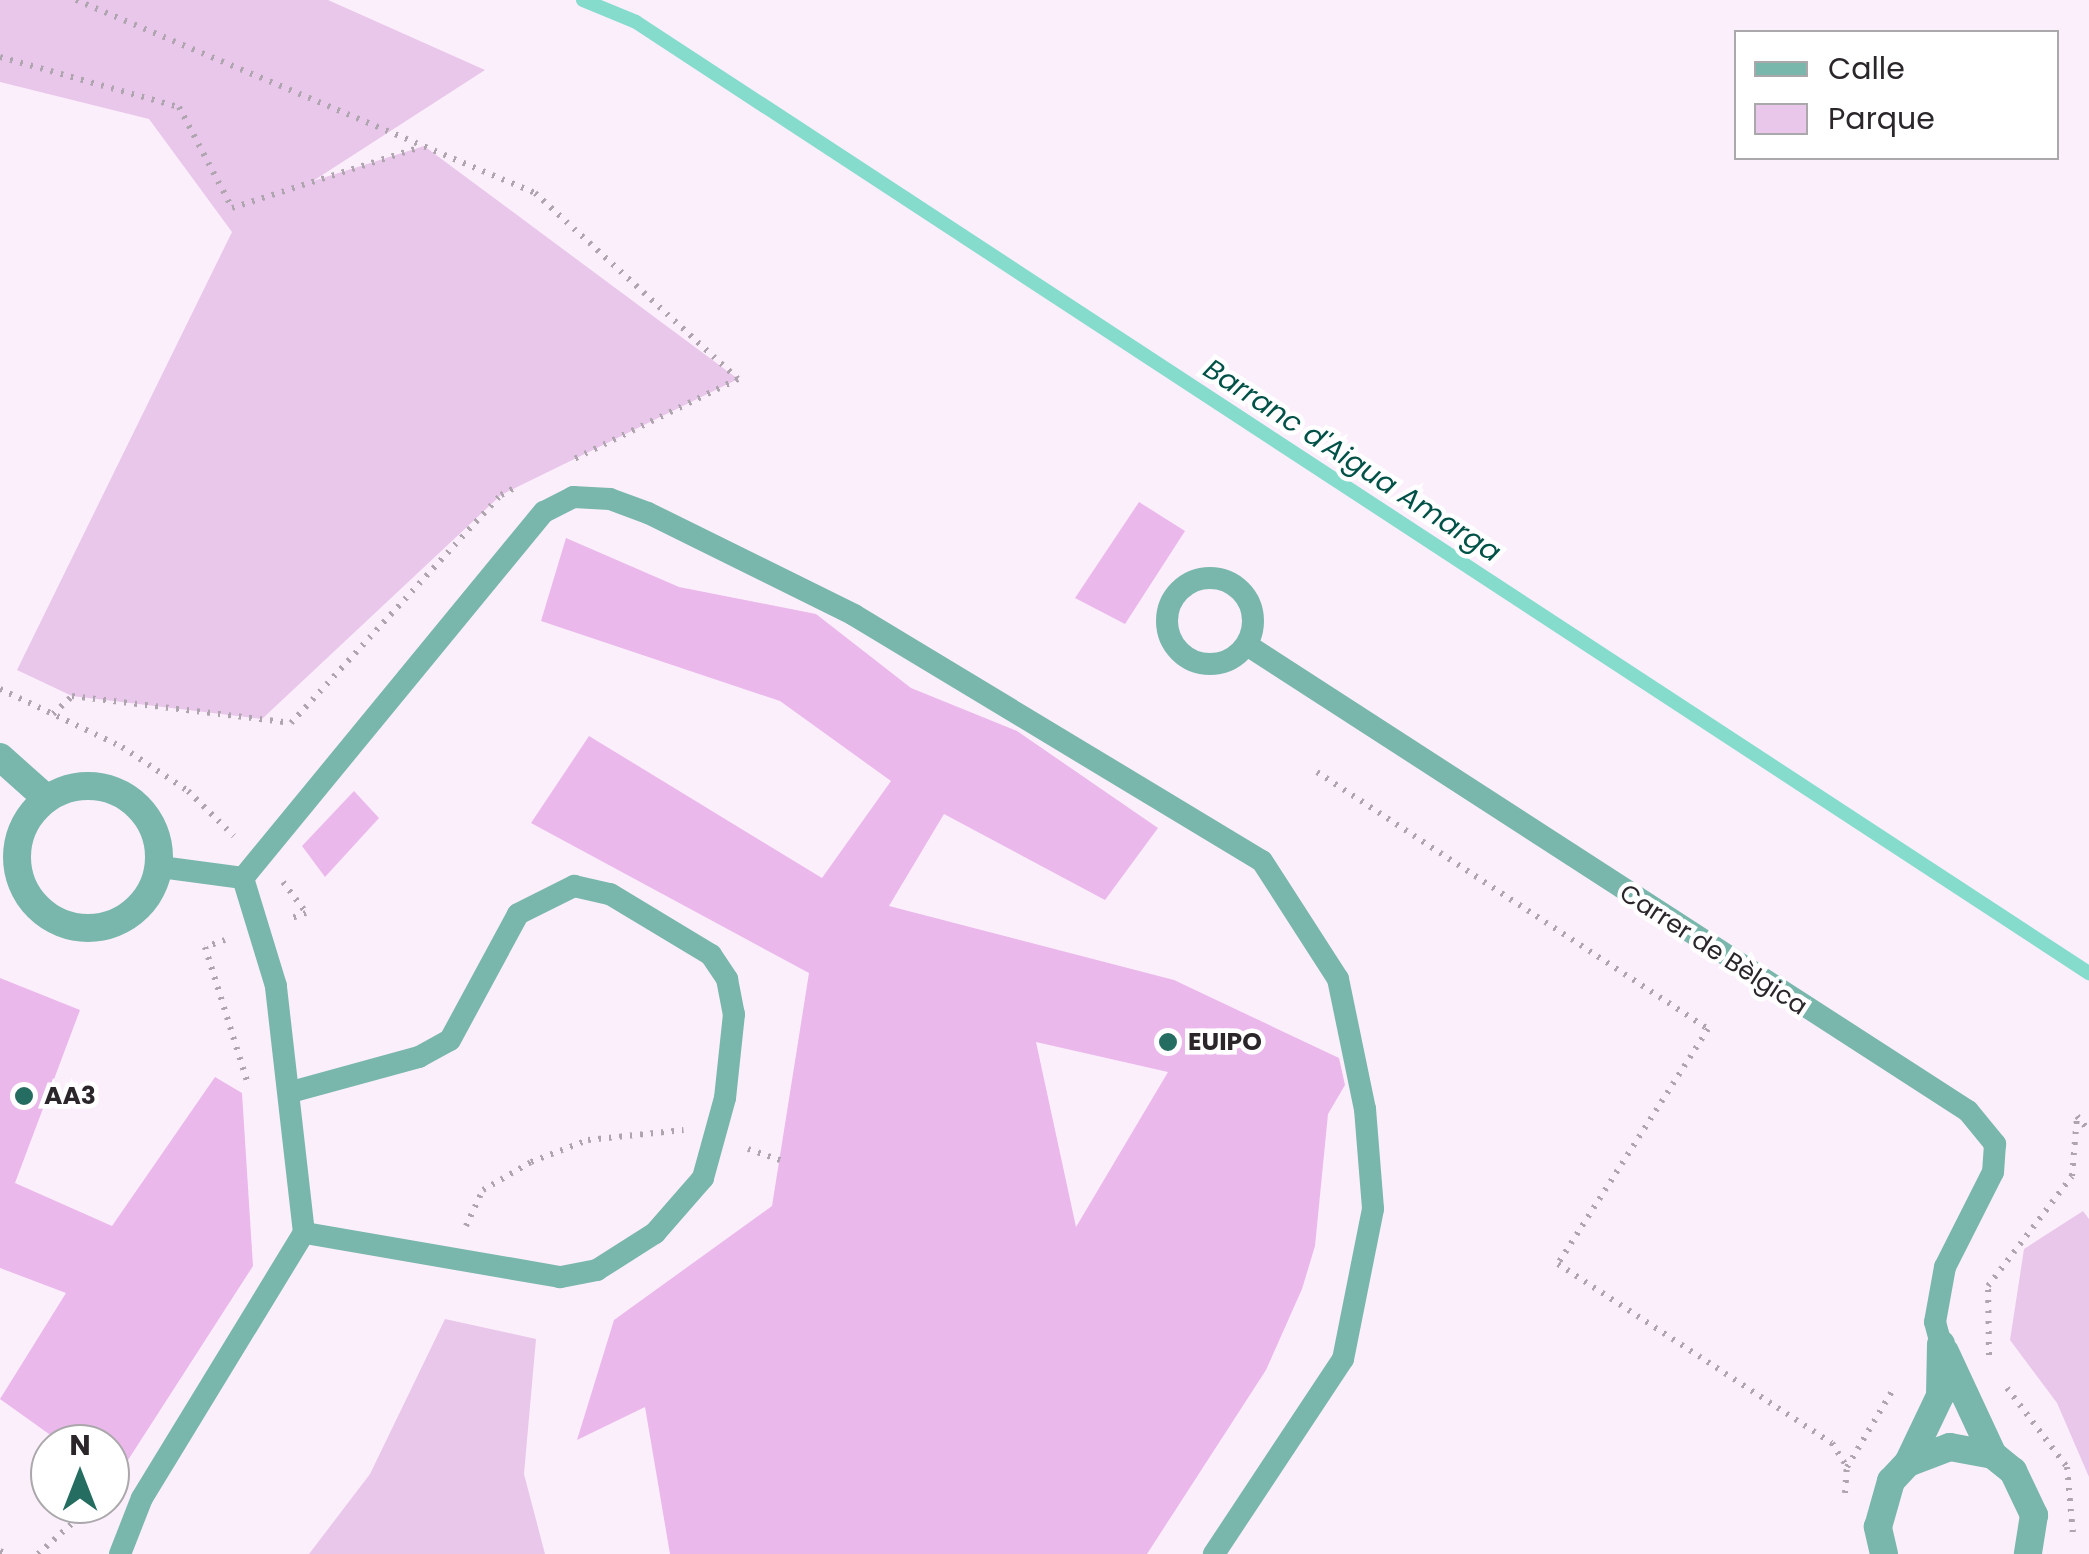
<!DOCTYPE html>
<meta charset="utf-8">
<style>
body{margin:0}
#map{position:relative;width:2089px;height:1554px;overflow:hidden;background:#fceffc;font-family:Poppins,sans-serif}
div>[style]{position:absolute}
.green>*{inset:0;background:#e9c7ea}
.stream>*{height:14px;margin:-7px;padding:0 7px;transform-origin:7px;border-radius:7px;background:#85dccd}
.building>*{inset:0;background:#eab8eb}
.path>*{height:6px;margin-top:-3px;transform-origin:0;background:repeating-linear-gradient(90deg,#afa5af 0 2.5px,transparent 0 10.5px)}
.service>*{height:22px;margin:-11px;padding:0 11px;transform-origin:11px;border-radius:11px;background:#79b7ac}
.service>.ring{margin:-11px;padding:0;box-sizing:content-box;background:none;border:22px solid #79b7ac;border-radius:50%}
.minor>*{height:28px;margin:-14px;padding:0 14px;transform-origin:14px;border-radius:14px;background:#79b7ac}
.minor>.ring{margin:-14px;padding:0;box-sizing:content-box;background:none;border:28px solid #79b7ac;border-radius:50%}
.dots>*{width:28px;height:28px;translate:-50% -50%;box-sizing:border-box;border:5px solid #fff;border-radius:50%}
span{translate:-50% -50%;white-space:nowrap;text-align:center;line-height:1.15;-webkit-text-stroke:9px #fff;paint-order:stroke}
.street-label{font-size:25px;color:#2a262a}
.poi-label{font-size:25px;color:#2a262a;font-weight:700}
.left{translate:0 -50%;text-align:left}
.water-label{font-size:28px;color:#005147;font-style:italic}
.legend{position:absolute;left:1734px;top:30px;width:325px;height:130px;box-sizing:border-box;background:#fff;border:2px solid #aaa8aa;margin:0;padding:12px 18px;list-style:none;font-size:30px;color:#2a262a}
.legend li{display:flex;align-items:center;gap:20px;height:50px}
.legend b{width:50px;border:2px solid #aaa8aa}
.north{position:absolute;left:30px;top:1424px;width:100px;height:100px;box-sizing:border-box;background:#fff;border:2px solid #aaa8aa;border-radius:50%;rotate:0deg;font-size:28px;font-weight:700;line-height:40px;text-align:center;color:#2a262a}
.north::after{content:'';display:block;margin:auto;width:35px;height:45px;background:#256c61;clip-path:polygon(50% 0,100% 100%,50% 72%,0 100%)}
</style>
<div id="map">
<div class="green">
<div style="clip-path:polygon(0 0,328px 0,485px 70px,313px 181px,424px 146px,738px 379px,501px 495px,262px 719px,72px 696px,17px 670px,232px 232px,149px 119px,0 82px)"></div>
<div style="clip-path:polygon(2083px 1211px,2089px 1219px,2089px 1477px,2057px 1403px,2010px 1340px,2024px 1249px)"></div>
<div style="clip-path:polygon(445px 1319px,536px 1339px,524px 1474px,545px 1554px,309px 1554px,370px 1474px)"></div>
</div>
<div class="stream">
<div style="left:583px;top:0;width:57px;rotate:22.5deg"></div>
<div style="left:636px;top:22px;width:1737px;rotate:33.21deg"></div>
</div>
<div class="building">
<div style="clip-path:polygon(1139px 502px,1185px 531px,1125px 624px,1075px 598px)"></div>
<div style="clip-path:polygon(evenodd,566px 538px,679px 587px,816px 614px,911px 688px,1017px 731px,1158px 828px,1105px 900px,944px 814px,889px 906px,1174px 980px,1339px 1058px,1345px 1085px,1328px 1114px,1315px 1246px,1302px 1289px,1266px 1370px,1147px 1554px,670px 1554px,645px 1407px,577px 1440px,614px 1320px,772px 1206px,809px 973px,531px 823px,589px 736px,822px 878px,891px 781px,780px 701px,541px 621px,566px 538px,1036px 1042px,1168px 1072px,1076px 1227px,1036px 1042px)"></div>
<div style="clip-path:polygon(354px 791px,379px 818px,325px 877px,302px 846px)"></div>
<div style="clip-path:polygon(0 978px,80px 1010px,15px 1183px,112px 1226px,215px 1077px,242px 1093px,253px 1266px,110px 1488px,110px 1444px,63px 1444px,0 1399px,66px 1293px,0 1268px)"></div>
</div>
<div class="path">
<div style="left:76px;top:0;width:498px;rotate:22.8deg"></div>
<div style="left:535px;top:193px;width:275px;rotate:42.5deg"></div>
<div style="left:738px;top:379px;width:185px;rotate:154deg"></div>
<div style="left:0;top:57px;width:186px;rotate:15.6deg"></div>
<div style="left:179px;top:107px;width:114px;rotate:62.3deg"></div>
<div style="left:232px;top:208px;width:199px;rotate:-17.9deg"></div>
<div style="left:0;top:689px;width:135px;rotate:25.4deg"></div>
<div style="left:122px;top:747px;width:79px;rotate:33.7deg"></div>
<div style="left:188px;top:791px;width:64px;rotate:44.4deg"></div>
<div style="left:53px;top:714px;width:26px;rotate:-43deg"></div>
<div style="left:72px;top:696px;width:221px;rotate:7deg"></div>
<div style="left:291px;top:723px;width:310px;rotate:-47.4deg"></div>
<div style="left:501px;top:495px;width:17px;rotate:-28deg"></div>
<div style="left:1317px;top:772px;width:468px;rotate:33.3deg"></div>
<div style="left:1708px;top:1029px;width:279px;rotate:122.6deg"></div>
<div style="left:1558px;top:1264px;width:327px;rotate:33.2deg"></div>
<div style="left:1832px;top:1443px;width:28px;rotate:58deg"></div>
<div style="left:283px;top:882px;width:39px;rotate:53deg"></div>
<div style="left:306px;top:913px;width:18px;rotate:161deg"></div>
<div style="left:225px;top:940px;width:21px;rotate:161deg"></div>
<div style="left:205px;top:947px;width:140px;rotate:72.6deg"></div>
<div style="left:748px;top:1149px;width:34px;rotate:19deg"></div>
<div style="left:466px;top:1226px;width:40px;rotate:-65deg"></div>
<div style="left:483px;top:1190px;width:56px;rotate:-30.3deg"></div>
<div style="left:531px;top:1162px;width:61px;rotate:-21.1deg"></div>
<div style="left:588px;top:1140px;width:96px;rotate:-6deg"></div>
<div style="left:1989px;top:1355px;width:69px;rotate:-90.8deg"></div>
<div style="left:1988px;top:1286px;width:138px;rotate:-52.6deg"></div>
<div style="left:2072px;top:1176px;width:60px;rotate:-85.2deg"></div>
<div style="left:2077px;top:1116px;width:19px;rotate:51deg"></div>
<div style="left:2007px;top:1388px;width:99px;rotate:52.8deg"></div>
<div style="left:2067px;top:1467px;width:67px;rotate:84.9deg"></div>
<div style="left:1845px;top:1493px;width:26px;rotate:-86deg"></div>
<div style="left:1847px;top:1467px;width:92px;rotate:-59.3deg"></div>
<div style="left:0;top:1551px;width:7px;rotate:27deg"></div>
<div style="left:38px;top:1554px;width:75px;rotate:-41.8deg"></div>
</div>
<div class="service">
<div class="ring" style="left:1167px;top:578px;width:64px;height:64px"></div>
<div style="left:1247px;top:645px;width:858px;rotate:32.88deg"></div>
<div style="left:1968px;top:1111px;width:43px;rotate:50.7deg"></div>
<div style="left:1995px;top:1144px;width:28px;rotate:94deg"></div>
<div style="left:1993px;top:1172px;width:106px;rotate:116.8deg"></div>
<div style="left:1945px;top:1267px;width:56px;rotate:100.3deg"></div>
<div style="left:1935px;top:1322px;width:23px;rotate:75deg"></div>
<div style="left:243px;top:878px;width:474px;rotate:-50.6deg"></div>
<div style="left:544px;top:512px;width:33px;rotate:-27deg"></div>
<div style="left:573px;top:497px;width:37px;rotate:3deg"></div>
<div style="left:610px;top:499px;width:40px;rotate:20.2deg"></div>
<div style="left:648px;top:513px;width:230px;rotate:26.3deg"></div>
<div style="left:854px;top:615px;width:476px;rotate:31.1deg"></div>
<div style="left:1262px;top:861px;width:140px;rotate:57.2deg"></div>
<div style="left:1338px;top:979px;width:133px;rotate:78.3deg"></div>
<div style="left:1365px;top:1109px;width:100px;rotate:85.4deg"></div>
<div style="left:1373px;top:1209px;width:153px;rotate:101.3deg"></div>
<div style="left:1343px;top:1359px;width:234px;rotate:123.5deg"></div>
<div style="left:291px;top:1092px;width:133px;rotate:-15.3deg"></div>
<div style="left:419px;top:1057px;width:35px;rotate:-29deg"></div>
<div style="left:450px;top:1040px;width:143px;rotate:-61.6deg"></div>
<div style="left:518px;top:914px;width:63px;rotate:-26.6deg"></div>
<div style="left:574px;top:886px;width:37px;rotate:13deg"></div>
<div style="left:610px;top:894px;width:118px;rotate:31.1deg"></div>
<div style="left:711px;top:955px;width:29px;rotate:56deg"></div>
<div style="left:727px;top:979px;width:36px;rotate:79deg"></div>
<div style="left:734px;top:1014px;width:84px;rotate:96.1deg"></div>
<div style="left:725px;top:1098px;width:83px;rotate:105.4deg"></div>
<div style="left:703px;top:1178px;width:73px;rotate:131.1deg"></div>
<div style="left:655px;top:1233px;width:69px;rotate:147.5deg"></div>
<div style="left:597px;top:1270px;width:38px;rotate:169deg"></div>
<div style="left:560px;top:1277px;width:260px;rotate:-170.2deg"></div>
<div style="left:120px;top:1554px;width:60px;rotate:-68.6deg"></div>
<div style="left:142px;top:1498px;width:311px;rotate:-58.6deg"></div>
<div style="left:304px;top:1233px;width:249px;rotate:-96.5deg"></div>
<div style="left:276px;top:986px;width:113px;rotate:-107deg"></div>
<div style="left:243px;top:878px;width:83px;rotate:-172.4deg"></div>
</div>
<div class="minor">
<div style="left:0;top:757px;width:62px;rotate:41.7deg"></div>
<div class="ring" style="left:17px;top:786px;width:114px;height:114px"></div>
<div style="left:1945px;top:1352px;width:114px;rotate:65deg"></div>
<div style="left:1908px;top:1463px;width:74px;rotate:-64.5deg"></div>
<div style="left:1940px;top:1396px;width:52px;rotate:-88.9deg"></div>
<div style="left:1884px;top:1554px;width:28px;rotate:-103deg"></div>
<div style="left:1878px;top:1527px;width:48px;rotate:-74.2deg"></div>
<div style="left:1891px;top:1481px;width:25px;rotate:-47deg"></div>
<div style="left:1908px;top:1463px;width:45px;rotate:-20.9deg"></div>
<div style="left:1950px;top:1447px;width:44px;rotate:10.5deg"></div>
<div style="left:1993px;top:1455px;width:26px;rotate:39deg"></div>
<div style="left:2013px;top:1471px;width:49px;rotate:64.5deg"></div>
<div style="left:2034px;top:1515px;width:39px;rotate:99deg"></div>
</div>
<div class="dots">
<div style="left:1168px;top:1042px;background:#256c61"></div>
<div style="left:24px;top:1096px;background:#256c61"></div>
</div>
<div class="street-label">
<span style="left:1713px;top:950px;rotate:33deg">Carrer de Bèlgica</span>
</div>
<div class="poi-label">
<span class="left" style="left:1188px;top:1042px">EUIPO</span>
<span class="left" style="left:44px;top:1096px">AA3</span>
</div>
<div class="water-label">
<span style="left:1352px;top:461px;rotate:33deg">Barranc d'Aigua Amarga</span>
</div>
<ul class="legend">
<li><b style="height:12px;background:#79b7ac"></b>Calle</li>
<li><b style="height:28px;background:#e9c7ea"></b>Parque</li>
</ul>
<div class="north">N</div>
</div>
